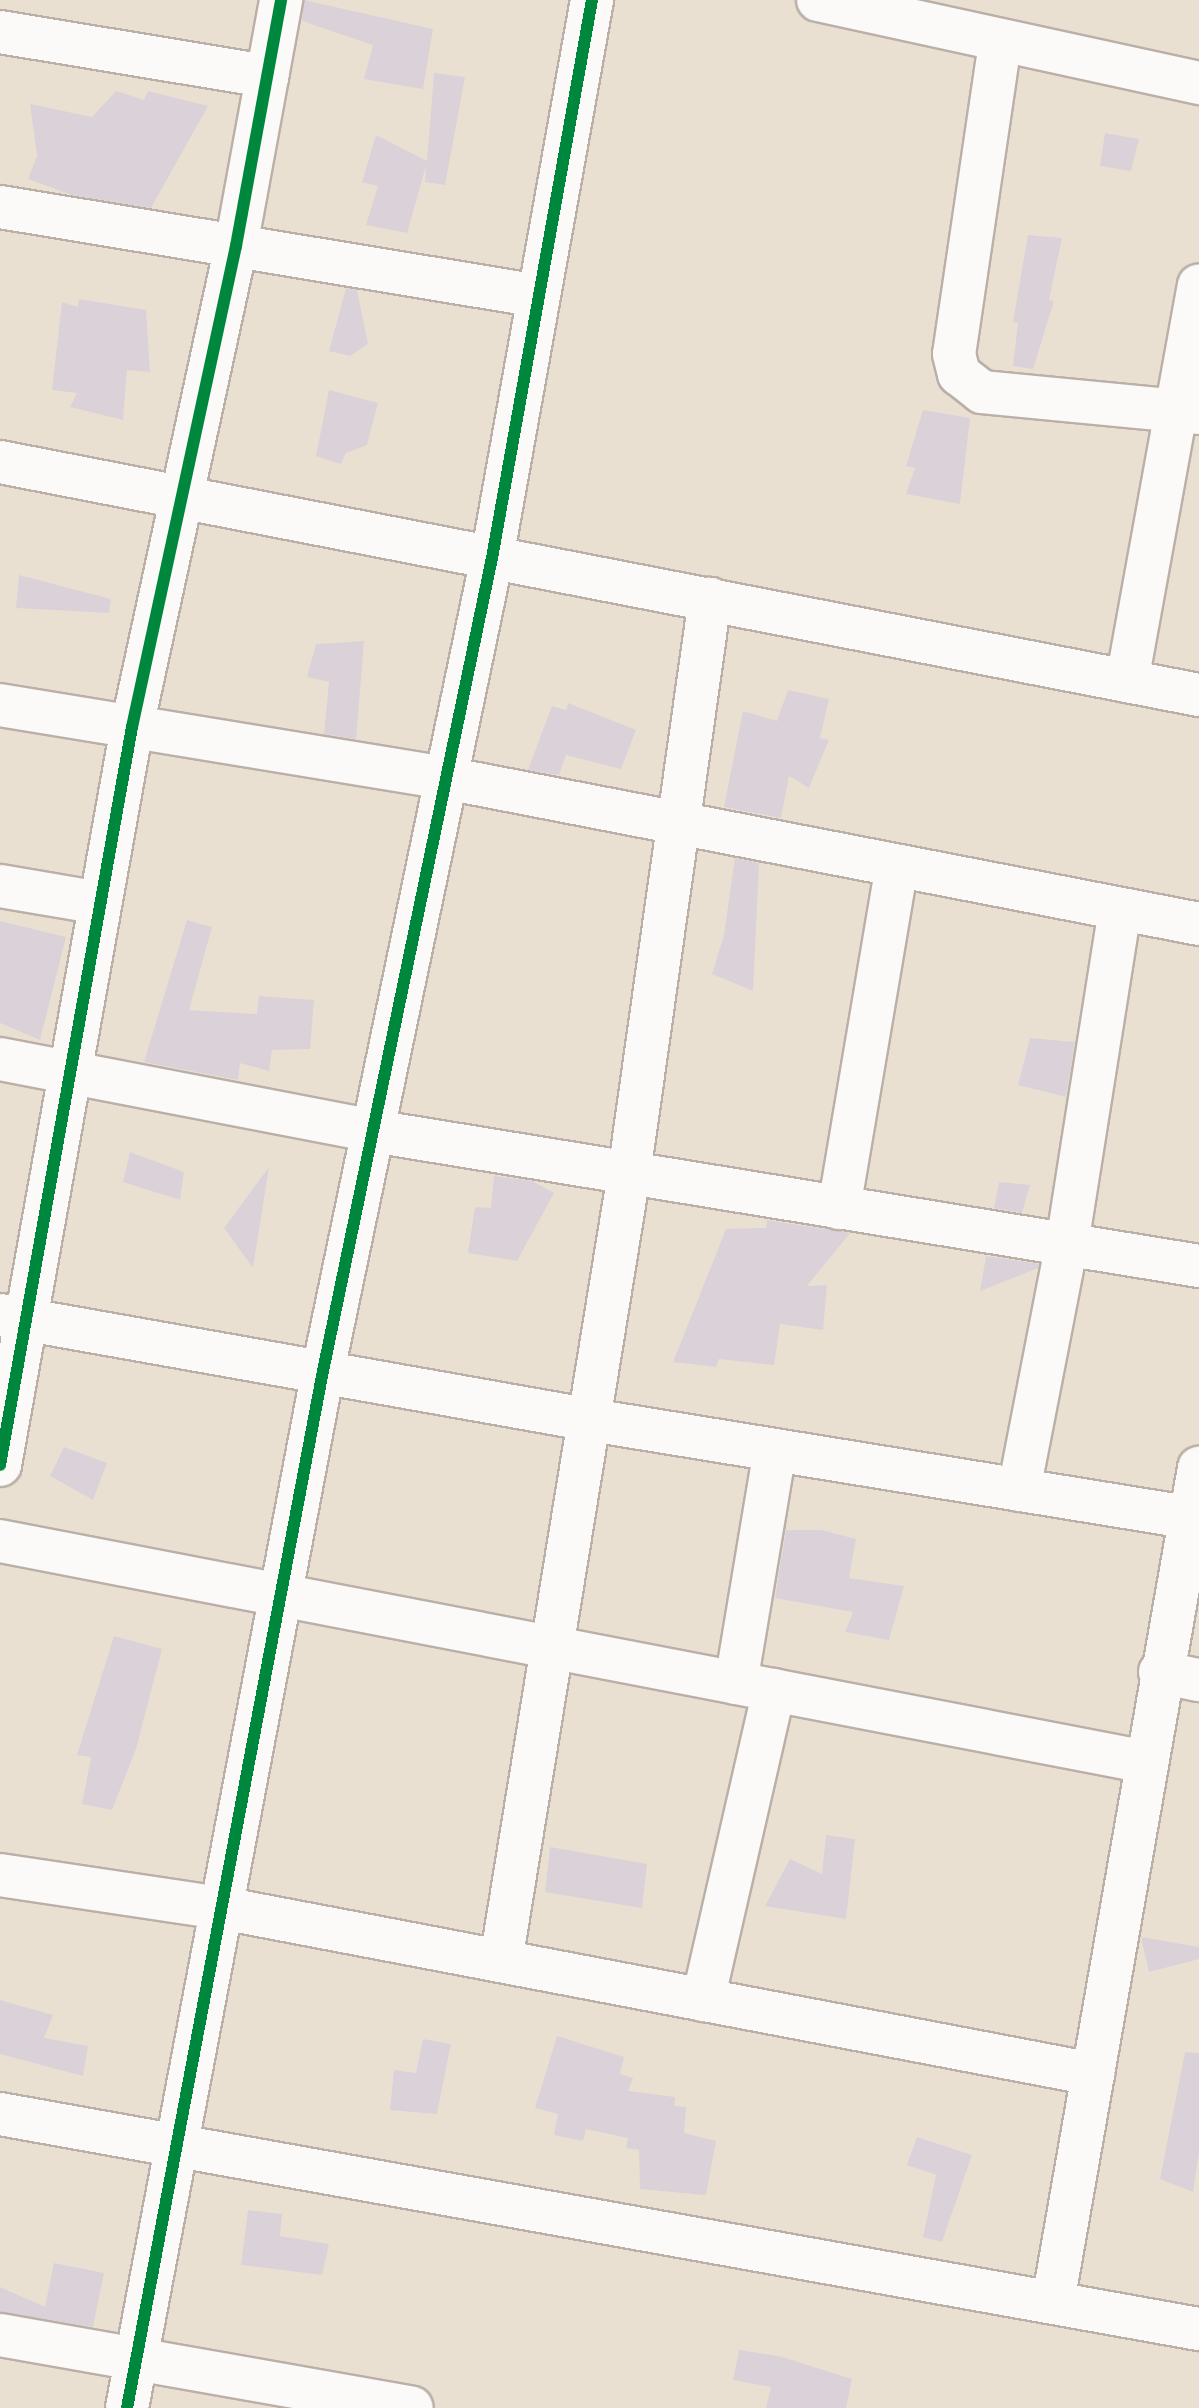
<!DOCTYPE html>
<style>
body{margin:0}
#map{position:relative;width:1199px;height:2408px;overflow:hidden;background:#eae0d2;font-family:"Comic Neue",sans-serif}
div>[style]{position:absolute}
.building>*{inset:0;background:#dbd1d9}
.roads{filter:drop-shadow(2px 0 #bab0a8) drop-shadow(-2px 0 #bab0a8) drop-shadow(0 2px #bab0a8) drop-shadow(0 -2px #bab0a8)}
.minor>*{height:42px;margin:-21px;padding:0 21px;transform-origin:21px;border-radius:21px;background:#fcfaf8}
.cycleway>*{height:12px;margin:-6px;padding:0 6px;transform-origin:6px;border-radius:6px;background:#00873e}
span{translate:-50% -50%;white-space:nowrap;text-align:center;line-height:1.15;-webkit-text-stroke:6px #fdfcf7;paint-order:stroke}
</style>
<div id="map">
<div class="building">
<div style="clip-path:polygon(304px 0,433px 29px,423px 89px,364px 79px,373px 45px,302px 21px)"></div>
<div style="clip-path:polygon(434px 73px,465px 77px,445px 185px,425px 182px,426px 166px,407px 233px,366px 225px,378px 186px,362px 182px,376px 135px,427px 161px)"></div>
<div style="clip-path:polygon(116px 91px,144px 100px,148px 91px,208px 106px,151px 208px,72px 195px,28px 179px,37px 156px,30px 104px,92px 117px)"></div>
<div style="clip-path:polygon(1105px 133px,1139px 139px,1131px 171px,1100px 166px)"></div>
<div style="clip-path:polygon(1028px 235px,1062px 238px,1049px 300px,1054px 301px,1033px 369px,1013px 366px,1018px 323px,1013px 322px)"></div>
<div style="clip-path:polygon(346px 288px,357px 290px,368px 344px,350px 356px,329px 351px)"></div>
<div style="clip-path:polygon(79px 299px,146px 310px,150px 372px,127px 370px,123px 420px,70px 407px,77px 393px,52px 390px,62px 302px,78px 307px)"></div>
<div style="clip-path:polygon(329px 390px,378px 403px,367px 445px,346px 453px,341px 464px,316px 456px)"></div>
<div style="clip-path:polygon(923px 410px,970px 418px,960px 504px,906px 494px,915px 468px,906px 466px)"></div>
<div style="clip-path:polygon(19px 575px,111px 599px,109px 613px,16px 608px)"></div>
<div style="clip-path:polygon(364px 641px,356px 739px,324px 734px,329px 682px,307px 677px,316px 644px)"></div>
<div style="clip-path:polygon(788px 690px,829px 699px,820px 738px,829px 740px,809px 788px,789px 776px,781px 818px,724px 807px,743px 711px,777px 721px)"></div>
<div style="clip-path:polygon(568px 703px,636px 730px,621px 769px,566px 755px,559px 775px,528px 770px,552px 706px,566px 710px)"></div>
<div style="clip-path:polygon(735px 858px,759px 863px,753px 991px,712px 974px,724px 935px)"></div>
<div style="clip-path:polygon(187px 920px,212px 927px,189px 1010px,257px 1014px,259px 996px,314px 1000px,310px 1049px,272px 1050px,269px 1071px,240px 1063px,238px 1080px,144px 1062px)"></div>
<div style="clip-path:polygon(0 921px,66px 937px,40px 1040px,0 1023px)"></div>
<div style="clip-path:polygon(1030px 1038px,1075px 1042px,1066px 1097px,1018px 1085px)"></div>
<div style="clip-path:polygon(130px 1152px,184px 1172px,180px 1200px,123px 1182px)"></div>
<div style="clip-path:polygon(269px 1167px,253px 1268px,224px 1228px)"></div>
<div style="clip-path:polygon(494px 1176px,532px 1181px,554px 1193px,517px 1261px,468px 1253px,475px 1207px,491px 1208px)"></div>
<div style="clip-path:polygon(999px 1182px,1030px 1185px,1022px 1213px,994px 1208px)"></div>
<div style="clip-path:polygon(767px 1220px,850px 1233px,807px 1286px,827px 1285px,823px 1330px,780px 1324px,774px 1365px,719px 1359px,716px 1367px,673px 1362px,726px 1229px,766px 1228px)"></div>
<div style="clip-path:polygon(986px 1256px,1039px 1264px,1038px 1268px,980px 1291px)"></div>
<div style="clip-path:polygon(64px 1447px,107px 1463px,93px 1500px,50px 1476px)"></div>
<div style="clip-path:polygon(786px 1530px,822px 1530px,856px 1539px,849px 1578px,904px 1586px,889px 1640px,845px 1632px,853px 1612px,775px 1598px)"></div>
<div style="clip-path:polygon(114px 1636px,162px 1649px,136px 1749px,112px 1810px,82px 1804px,91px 1757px,77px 1755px)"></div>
<div style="clip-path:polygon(826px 1835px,855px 1839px,846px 1919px,765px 1906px,790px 1859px,822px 1874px)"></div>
<div style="clip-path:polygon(550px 1847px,647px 1864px,642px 1908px,545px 1892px)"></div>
<div style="clip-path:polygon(1141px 1937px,1199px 1947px,1199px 1959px,1149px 1972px)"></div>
<div style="clip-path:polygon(0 2000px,53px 2015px,44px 2038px,88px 2046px,83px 2076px,0 2054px)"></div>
<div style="clip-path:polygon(557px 2036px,624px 2057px,620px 2074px,633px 2078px,628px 2091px,675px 2097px,674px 2106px,686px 2107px,684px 2133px,716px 2141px,706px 2195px,640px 2189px,639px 2150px,626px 2148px,628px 2138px,586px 2129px,583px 2141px,554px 2135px,558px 2114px,535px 2108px)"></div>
<div style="clip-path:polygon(423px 2039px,451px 2044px,437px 2114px,390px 2110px,394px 2070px,416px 2073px)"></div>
<div style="clip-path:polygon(1185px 2052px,1199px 2053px,1199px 2152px,1193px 2192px,1160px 2179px)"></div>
<div style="clip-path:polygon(917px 2137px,972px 2155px,942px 2242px,923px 2237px,936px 2175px,907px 2165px)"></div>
<div style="clip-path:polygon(248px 2210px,282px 2214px,280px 2236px,329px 2244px,322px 2275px,241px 2265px)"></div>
<div style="clip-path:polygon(54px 2263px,104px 2273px,93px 2327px,0 2312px,0 2287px,45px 2307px)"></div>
<div style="clip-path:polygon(739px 2350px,779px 2356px,852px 2379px,846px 2408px,766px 2408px,771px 2387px,733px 2380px)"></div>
</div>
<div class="roads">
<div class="minor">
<div style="left:818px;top:0;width:390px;rotate:12.3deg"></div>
<div style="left:0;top:32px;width:271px;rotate:9.4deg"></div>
<div style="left:1000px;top:43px;width:314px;rotate:98.4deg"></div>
<div style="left:954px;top:354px;width:21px;rotate:76deg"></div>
<div style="left:959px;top:374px;width:29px;rotate:38deg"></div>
<div style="left:982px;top:392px;width:218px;rotate:5.5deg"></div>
<div style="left:0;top:207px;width:546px;rotate:9.38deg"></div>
<div style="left:0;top:462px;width:1221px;rotate:11deg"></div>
<div style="left:1127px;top:681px;width:402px;rotate:-79.7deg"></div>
<div style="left:0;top:705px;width:452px;rotate:9.3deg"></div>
<div style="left:446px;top:778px;width:767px;rotate:10.97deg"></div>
<div style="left:0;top:886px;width:101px;rotate:9.6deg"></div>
<div style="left:0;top:1059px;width:380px;rotate:10.9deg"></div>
<div style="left:373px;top:1131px;width:837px;rotate:9.28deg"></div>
<div style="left:839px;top:1208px;width:347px;rotate:-80.4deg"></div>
<div style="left:0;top:1315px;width:600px;rotate:10.07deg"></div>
<div style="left:591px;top:1420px;width:616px;rotate:9.25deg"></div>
<div style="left:0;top:1465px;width:750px;rotate:-79.86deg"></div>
<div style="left:132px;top:727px;width:492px;rotate:-77.8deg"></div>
<div style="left:236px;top:246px;width:250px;rotate:-79.6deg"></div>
<div style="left:1019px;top:1490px;width:251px;rotate:-79deg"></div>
<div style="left:1067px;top:1244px;width:339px;rotate:-81deg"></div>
<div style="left:0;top:1541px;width:1168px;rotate:10.91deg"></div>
<div style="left:1160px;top:1672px;width:40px;rotate:12deg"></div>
<div style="left:736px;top:1683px;width:236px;rotate:-80.5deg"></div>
<div style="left:0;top:1875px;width:224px;rotate:8.5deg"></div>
<div style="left:222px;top:1908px;width:887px;rotate:10.79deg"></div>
<div style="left:501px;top:1961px;width:797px;rotate:-80.76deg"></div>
<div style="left:629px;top:1174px;width:581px;rotate:-81.98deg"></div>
<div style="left:703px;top:2000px;width:318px;rotate:-77.1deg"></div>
<div style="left:0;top:2114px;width:1218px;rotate:10.17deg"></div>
<div style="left:1053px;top:2302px;width:847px;rotate:-80.07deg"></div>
<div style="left:0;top:2335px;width:418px;rotate:10deg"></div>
<div style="left:127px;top:2408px;width:1055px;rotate:-79.3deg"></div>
<div style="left:323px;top:1371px;width:830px;rotate:-78.26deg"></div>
<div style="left:492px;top:558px;width:567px;rotate:-79.84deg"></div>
</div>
</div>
<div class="cycleway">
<div style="left:0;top:1465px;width:750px;rotate:-79.86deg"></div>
<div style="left:132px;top:727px;width:492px;rotate:-77.8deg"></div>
<div style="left:236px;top:246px;width:250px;rotate:-79.6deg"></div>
<div style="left:127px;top:2408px;width:1055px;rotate:-79.3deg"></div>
<div style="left:323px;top:1371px;width:830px;rotate:-78.26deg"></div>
<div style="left:492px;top:558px;width:567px;rotate:-79.84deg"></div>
</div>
</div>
